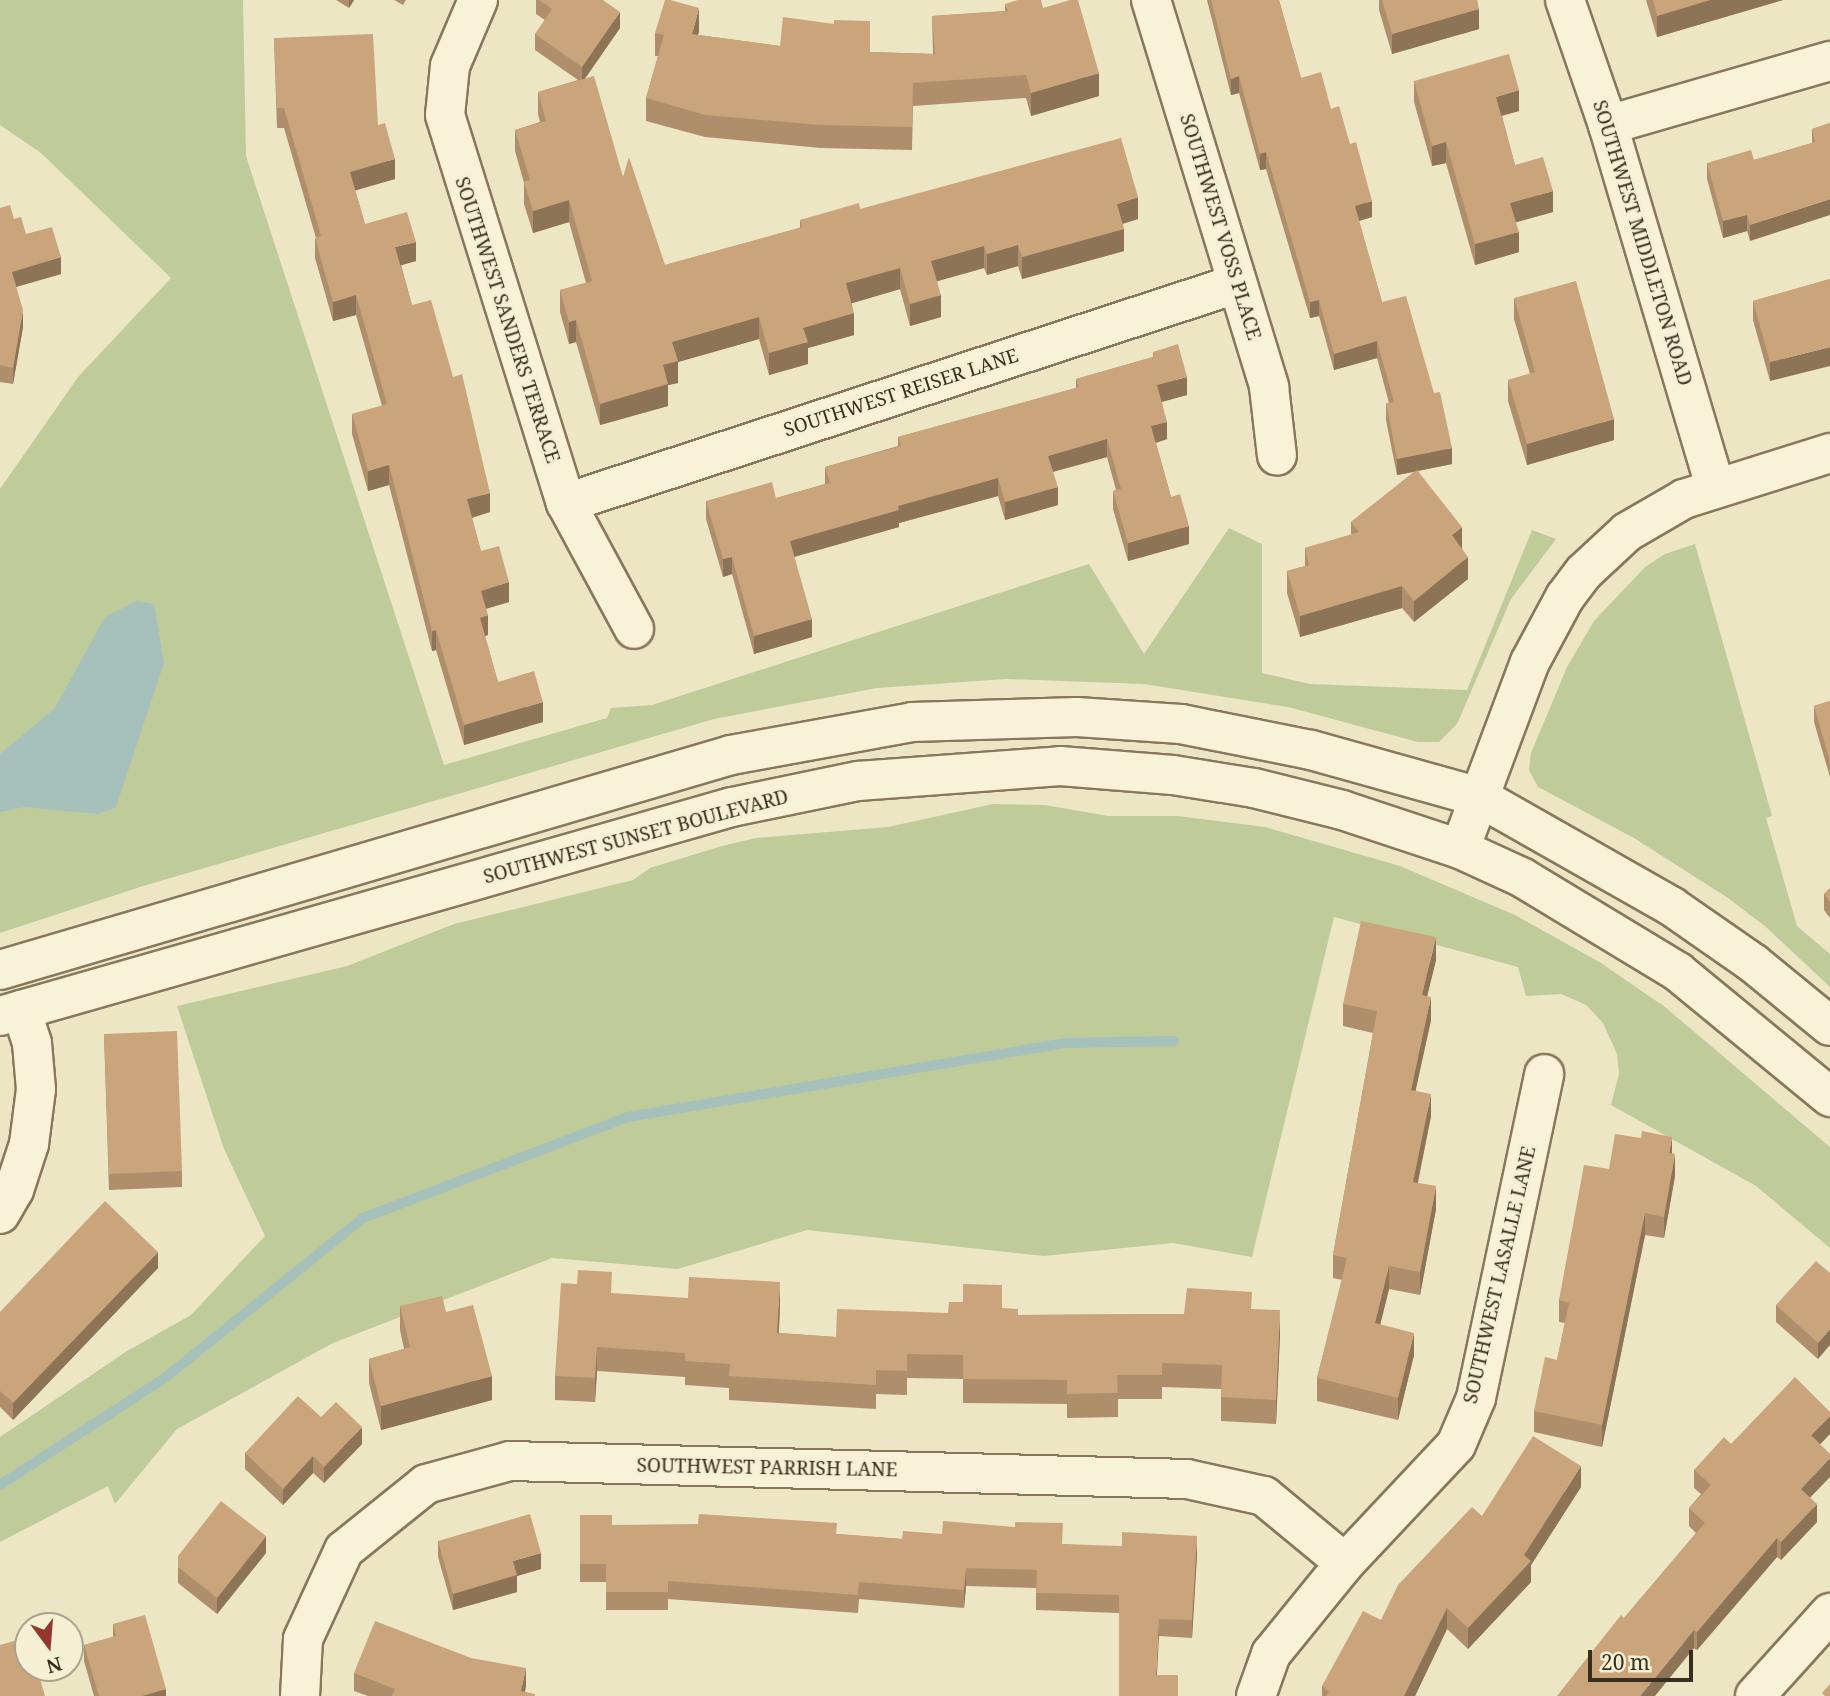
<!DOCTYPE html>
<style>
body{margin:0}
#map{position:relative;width:1830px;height:1696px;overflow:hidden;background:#ede6c5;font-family:"Noto Serif",serif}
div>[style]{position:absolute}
.green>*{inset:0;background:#bfcb99}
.water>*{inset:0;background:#a6c0bc}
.stream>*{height:10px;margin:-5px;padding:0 5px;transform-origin:5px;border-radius:5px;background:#a6c0bc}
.roads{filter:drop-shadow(2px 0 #87785b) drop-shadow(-2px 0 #87785b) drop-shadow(0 2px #87785b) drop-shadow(0 -2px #87785b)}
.minor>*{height:38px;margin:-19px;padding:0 19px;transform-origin:19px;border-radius:19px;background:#f8f2d8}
.tertiary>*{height:38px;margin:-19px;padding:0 19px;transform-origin:19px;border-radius:19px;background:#f8f2d8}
.secondary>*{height:38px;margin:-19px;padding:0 19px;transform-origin:19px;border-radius:19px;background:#f8f2d8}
.wall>*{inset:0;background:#ae8e6b}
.shaded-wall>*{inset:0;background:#8d7457}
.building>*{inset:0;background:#caa57c}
span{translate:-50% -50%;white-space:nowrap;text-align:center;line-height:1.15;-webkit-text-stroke:5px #f5efd4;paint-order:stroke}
.street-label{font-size:19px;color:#382e1f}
.north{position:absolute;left:14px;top:1612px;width:70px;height:70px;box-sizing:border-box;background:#f5efd4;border:2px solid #a9a28c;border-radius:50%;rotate:164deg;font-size:19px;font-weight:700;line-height:28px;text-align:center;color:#382e1f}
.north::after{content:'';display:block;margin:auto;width:24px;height:32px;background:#94382d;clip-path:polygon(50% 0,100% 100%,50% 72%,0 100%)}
.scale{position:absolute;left:1588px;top:1650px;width:105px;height:32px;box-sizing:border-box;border:4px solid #382e1f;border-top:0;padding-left:9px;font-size:21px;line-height:24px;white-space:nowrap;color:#382e1f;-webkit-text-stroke:5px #f5efd4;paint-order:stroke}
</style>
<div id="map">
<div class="green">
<div style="clip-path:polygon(0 0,243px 0,246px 156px,444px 765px,607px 718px,611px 708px,652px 705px,1089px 564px,1144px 654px,1229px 528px,1262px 544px,1262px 673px,1310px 684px,1467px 690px,1532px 530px,1556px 539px,1511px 599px,1457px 724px,1439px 742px,1418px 742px,1288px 707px,1144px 684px,1006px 679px,877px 688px,714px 719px,143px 886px,0 933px,0 489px,78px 377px,171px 278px,41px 153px,0 125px)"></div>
<div style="clip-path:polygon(1695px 544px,1772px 816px,1766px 818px,1797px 926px,1830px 954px,1830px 987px,1766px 927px,1728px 898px,1634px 838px,1538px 787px,1529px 770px,1531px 753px,1567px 667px,1594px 621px,1645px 567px,1665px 554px)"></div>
<div style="clip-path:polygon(993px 804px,1045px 805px,1108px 816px,1178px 816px,1265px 827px,1400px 866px,1515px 915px,1601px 963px,1665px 1007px,1830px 1147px,1830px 1248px,1756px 1186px,1611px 1105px,1619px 1074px,1617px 1054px,1603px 1023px,1586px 1005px,1561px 994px,1526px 996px,1518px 967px,1334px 917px,1252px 1257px,1173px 1243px,1044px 1256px,807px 1230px,678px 1269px,552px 1258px,333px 1343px,177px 1429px,115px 1504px,108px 1486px,0 1542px,0 1437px,127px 1351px,191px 1315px,265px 1236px,224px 1149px,177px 1006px,347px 966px,454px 924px,633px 880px,650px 868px,722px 846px,756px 838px,888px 827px)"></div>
</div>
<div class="water">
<div style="clip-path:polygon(137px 601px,154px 604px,164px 663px,116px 807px,99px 814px,24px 807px,0 812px,0 754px,55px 708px,105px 617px)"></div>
</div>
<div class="stream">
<div style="left:0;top:1485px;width:198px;rotate:-33deg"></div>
<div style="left:166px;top:1377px;width:253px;rotate:-38.9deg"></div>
<div style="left:363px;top:1218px;width:284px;rotate:-20.9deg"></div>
<div style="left:628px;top:1117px;width:443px;rotate:-9.6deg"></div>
<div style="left:1065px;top:1043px;width:109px;rotate:-1.1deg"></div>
</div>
<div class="roads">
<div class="minor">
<div style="left:478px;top:0;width:72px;rotate:113deg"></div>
<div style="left:450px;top:66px;width:49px;rotate:95.8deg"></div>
<div style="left:445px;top:115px;width:406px;rotate:72.7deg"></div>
<div style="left:566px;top:503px;width:143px;rotate:61.6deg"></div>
<div style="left:1151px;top:0;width:405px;rotate:73deg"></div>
<div style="left:1269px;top:387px;width:69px;rotate:83.4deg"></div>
<div style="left:1565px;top:0;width:132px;rotate:71deg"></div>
<div style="left:1608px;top:125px;width:377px;rotate:73.5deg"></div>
<div style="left:1608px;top:125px;width:231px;rotate:-16.1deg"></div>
<div style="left:566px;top:503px;width:705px;rotate:-18.1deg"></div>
<div style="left:0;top:1214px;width:28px;rotate:-60deg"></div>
<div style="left:14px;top:1190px;width:48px;rotate:-71.9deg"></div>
<div style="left:29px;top:1144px;width:55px;rotate:-82.7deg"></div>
<div style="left:36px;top:1089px;width:46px;rotate:-95deg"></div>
<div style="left:32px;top:1043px;width:35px;rotate:-108deg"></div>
<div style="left:300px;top:1696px;width:57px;rotate:-87deg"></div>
<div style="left:303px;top:1639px;width:98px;rotate:-65.3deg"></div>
<div style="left:344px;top:1550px;width:105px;rotate:-38.8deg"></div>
<div style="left:426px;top:1484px;width:87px;rotate:-15.3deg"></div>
<div style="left:510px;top:1461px;width:677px;rotate:1.52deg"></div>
<div style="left:1187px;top:1479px;width:79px;rotate:12.4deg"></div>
<div style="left:1264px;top:1496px;width:105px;rotate:39.6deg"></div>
<div style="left:1256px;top:1696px;width:45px;rotate:-70.3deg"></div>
<div style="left:1271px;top:1654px;width:117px;rotate:-50.9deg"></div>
<div style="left:1345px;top:1563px;width:162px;rotate:-46.8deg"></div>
<div style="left:1456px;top:1445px;width:51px;rotate:-66.9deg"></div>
<div style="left:1476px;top:1398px;width:331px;rotate:-78.1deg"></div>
<div style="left:1755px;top:1696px;width:112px;rotate:-47.9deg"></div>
</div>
<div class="tertiary">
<div style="left:1460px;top:849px;width:200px;rotate:-69.5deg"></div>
<div style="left:1530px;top:662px;width:74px;rotate:-61.7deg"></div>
<div style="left:1565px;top:597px;width:31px;rotate:-53deg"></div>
<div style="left:1584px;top:572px;width:59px;rotate:-42.9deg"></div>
<div style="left:1627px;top:532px;width:66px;rotate:-30.1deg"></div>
<div style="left:1684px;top:499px;width:153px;rotate:-17.5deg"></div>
</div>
<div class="secondary">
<div style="left:0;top:970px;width:762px;rotate:-16.39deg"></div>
<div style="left:731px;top:755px;width:184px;rotate:-10.3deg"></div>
<div style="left:912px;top:722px;width:165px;rotate:-1.7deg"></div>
<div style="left:1077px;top:717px;width:104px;rotate:3.9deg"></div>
<div style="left:1181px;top:724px;width:133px;rotate:11.3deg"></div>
<div style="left:1311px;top:750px;width:174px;rotate:15.6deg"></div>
<div style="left:1479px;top:797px;width:221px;rotate:29.6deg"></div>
<div style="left:1671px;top:906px;width:100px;rotate:34.8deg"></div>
<div style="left:1753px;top:963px;width:99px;rotate:39.3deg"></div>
<div style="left:0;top:1016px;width:761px;rotate:-15.94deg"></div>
<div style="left:732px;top:807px;width:129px;rotate:-11.7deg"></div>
<div style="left:858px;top:781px;width:203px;rotate:-4.2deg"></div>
<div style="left:1060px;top:766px;width:113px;rotate:4.6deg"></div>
<div style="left:1173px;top:775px;width:82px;rotate:9.1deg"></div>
<div style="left:1254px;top:788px;width:91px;rotate:14deg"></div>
<div style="left:1342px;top:810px;width:124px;rotate:18.3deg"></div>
<div style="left:1460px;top:849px;width:69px;rotate:24.7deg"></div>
<div style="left:1523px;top:878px;width:181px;rotate:31.2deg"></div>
<div style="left:1678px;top:972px;width:197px;rotate:39.4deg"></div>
</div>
</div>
<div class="wall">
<div style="clip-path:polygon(336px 0,354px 0,349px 8px)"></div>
<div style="clip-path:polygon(394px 0,406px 0,403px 5px)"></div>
<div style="clip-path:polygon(536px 0,603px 0,620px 28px,585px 78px,623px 177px,665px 265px,800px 228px,800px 220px,860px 209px,1138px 219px,1123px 224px,1124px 251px,1022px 279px,1018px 266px,987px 275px,984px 268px,937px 281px,941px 317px,910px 326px,900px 289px,852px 303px,854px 335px,808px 348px,808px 364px,769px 375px,759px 339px,678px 362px,678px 383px,668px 385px,668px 406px,600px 425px,576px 342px,569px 344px,560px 312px,560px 290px,586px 283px,569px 222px,533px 233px,524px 204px,524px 183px,515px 151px,515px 130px,540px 122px,538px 114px,538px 92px,578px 80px,535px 50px,535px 34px,545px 20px,536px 14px)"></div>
<div style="clip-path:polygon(1207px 0,1279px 0,1301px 78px,1331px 109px,1372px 217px,1359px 221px,1382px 302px,1452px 464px,1418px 471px,1462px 548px,1468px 579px,1414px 622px,1402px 608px,1300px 637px,1287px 593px,1287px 571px,1305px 566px,1305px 548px,1351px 535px,1351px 522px,1414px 472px,1397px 475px,1386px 420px,1386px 403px,1389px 403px,1377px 358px,1334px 370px,1319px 316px,1310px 318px,1266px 169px,1260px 170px,1239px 93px,1231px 95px)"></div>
<div style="clip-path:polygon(1379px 0,1477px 0,1479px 29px,1392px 54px,1379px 10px)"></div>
<div style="clip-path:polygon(1646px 0,1783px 0,1657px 37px)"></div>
<div style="clip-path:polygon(1005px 4px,1043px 8px,1099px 96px,1031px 116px,1026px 98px,913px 106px,912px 150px,820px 148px,705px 137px,646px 121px,646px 98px,658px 56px,655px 56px,655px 33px,699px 31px,698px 35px,780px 46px,870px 52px,933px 54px,932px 16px,1005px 11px)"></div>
<div style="clip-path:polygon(274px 38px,378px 125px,395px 179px,355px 190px,365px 224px,416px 261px,401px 265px,412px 305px,490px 512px,472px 518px,481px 551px,509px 602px,486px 609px,488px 635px,485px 636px,498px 682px,543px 722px,464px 745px,436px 650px,432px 651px,389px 485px,368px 491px,352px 434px,352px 414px,382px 406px,356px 315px,333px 321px,315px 258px,315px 238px,316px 238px,284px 128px,277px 128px)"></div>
<div style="clip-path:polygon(1414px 81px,1519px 111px,1502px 116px,1515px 165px,1553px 212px,1516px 222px,1519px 252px,1475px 265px,1446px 163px,1432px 166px,1414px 102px)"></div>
<div style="clip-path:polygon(1830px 123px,1750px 241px,1747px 231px,1723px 238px,1707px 179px,1707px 163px,1754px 160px,1812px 143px,1812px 129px)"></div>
<div style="clip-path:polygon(0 208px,14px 219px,26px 234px,61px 274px,16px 287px,23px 327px,13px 384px,0 382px)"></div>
<div style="clip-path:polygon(1830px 279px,1770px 381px,1753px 320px,1753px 301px)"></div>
<div style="clip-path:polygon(1514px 298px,1614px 440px,1527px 465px,1508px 401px,1508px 380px,1530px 374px,1514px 319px)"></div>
<div style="clip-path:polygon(1153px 352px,1187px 395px,1162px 402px,1167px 439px,1156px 443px,1171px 497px,1189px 544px,1128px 561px,1113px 509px,1113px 491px,1116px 490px,1107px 457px,1053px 472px,1058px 505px,1005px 520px,998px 496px,899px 523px,899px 527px,794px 557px,812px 637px,754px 654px,732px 574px,723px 577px,706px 519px,706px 501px,776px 498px,825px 484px,825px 467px,898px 446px,898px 437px,1076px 388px,1076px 379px,1153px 357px)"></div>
<div style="clip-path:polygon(1830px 701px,1830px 777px,1814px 722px,1814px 706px)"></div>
<div style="clip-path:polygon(1830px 888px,1830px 918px,1824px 910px,1824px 894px)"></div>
<div style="clip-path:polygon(1436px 960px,1427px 996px,1431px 1020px,1415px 1091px,1431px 1116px,1418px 1183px,1436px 1209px,1420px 1295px,1389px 1289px,1380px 1324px,1414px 1355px,1398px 1420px,1317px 1401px,1317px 1378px,1342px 1280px,1333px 1278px,1333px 1255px,1373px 1033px,1343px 1026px,1343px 1004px)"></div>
<div style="clip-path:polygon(104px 1034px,182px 1171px,182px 1187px,109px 1190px)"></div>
<div style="clip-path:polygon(1672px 1153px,1675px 1176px,1664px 1238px,1645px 1235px,1602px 1447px,1534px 1432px,1534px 1411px,1557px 1360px,1565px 1323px,1559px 1322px,1559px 1300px,1609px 1169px)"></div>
<div style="clip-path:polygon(158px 1268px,13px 1420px,0 1407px,0 1312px)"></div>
<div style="clip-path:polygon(1830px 1273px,1818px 1359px,1776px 1322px,1776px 1305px)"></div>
<div style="clip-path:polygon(577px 1284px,612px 1294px,780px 1306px,779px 1333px,836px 1337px,948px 1313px,1002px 1309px,1018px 1315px,1184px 1314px,1252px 1309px,1280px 1334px,1276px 1424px,1221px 1421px,1221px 1389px,1162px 1387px,1162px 1399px,1118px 1399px,1118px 1417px,1067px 1418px,1067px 1404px,963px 1403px,963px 1379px,907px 1378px,907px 1395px,876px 1394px,876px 1409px,729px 1400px,729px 1388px,685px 1385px,685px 1377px,597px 1371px,595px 1402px,555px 1400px,555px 1376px)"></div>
<div style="clip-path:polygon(400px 1306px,492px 1400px,381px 1430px,369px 1383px,369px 1359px,404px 1349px,400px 1330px)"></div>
<div style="clip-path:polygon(321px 1417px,362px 1444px,324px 1483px,313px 1473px,283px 1505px,245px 1469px,245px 1453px)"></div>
<div style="clip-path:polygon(1731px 1444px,1820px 1444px,1810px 1497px,1817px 1522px,1781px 1560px,1777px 1557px,1697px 1650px,1624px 1618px,1696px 1533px,1689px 1526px,1689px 1508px,1701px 1494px,1694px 1488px,1694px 1470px)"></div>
<div style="clip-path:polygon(1581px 1487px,1531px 1565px,1531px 1582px,1468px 1649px,1447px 1629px,1415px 1696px,1322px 1696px,1322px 1686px,1381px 1620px,1482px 1516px)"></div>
<div style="clip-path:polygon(580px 1515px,612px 1525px,837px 1534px,902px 1539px,1063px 1544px,1197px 1554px,1192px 1638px,1159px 1636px,1119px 1696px,1119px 1613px,1036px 1610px,1036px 1588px,966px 1586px,964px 1608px,859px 1599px,858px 1613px,668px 1599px,668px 1610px,606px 1610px,606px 1582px,580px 1582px)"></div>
<div style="clip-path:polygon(438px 1541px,541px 1569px,517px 1576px,517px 1592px,453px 1610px,438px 1557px)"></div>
<div style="clip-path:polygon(266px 1553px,217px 1614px,178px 1583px,178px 1556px)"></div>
<div style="clip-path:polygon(113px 1624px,166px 1696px,94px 1696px,84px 1661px,84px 1645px,113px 1637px)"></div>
<div style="clip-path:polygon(354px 1673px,526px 1685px,525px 1692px,535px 1696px,368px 1696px,354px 1691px)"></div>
</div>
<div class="shaded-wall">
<div style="clip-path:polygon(349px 0,354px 0,349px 8px)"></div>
<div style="clip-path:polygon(1710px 0,1783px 0,1657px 37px,1657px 16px)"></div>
<div style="clip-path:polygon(699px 8px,699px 31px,692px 57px,692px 34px)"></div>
<div style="clip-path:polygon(1479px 9px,1479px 29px,1392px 54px,1392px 34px)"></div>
<div style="clip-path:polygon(620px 12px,620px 28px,582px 83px,582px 67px)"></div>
<div style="clip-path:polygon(1099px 73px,1099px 96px,1031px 116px,1031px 93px)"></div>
<div style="clip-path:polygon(1239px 76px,1239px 93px,1231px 95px,1231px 79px)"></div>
<div style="clip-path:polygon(1519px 90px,1519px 111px,1496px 117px,1496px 97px)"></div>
<div style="clip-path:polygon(1446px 142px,1446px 163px,1432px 166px,1432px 146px)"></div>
<div style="clip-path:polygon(1266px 152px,1266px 169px,1260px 170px,1260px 154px)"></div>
<div style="clip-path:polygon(395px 159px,395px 179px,350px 192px,350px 172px)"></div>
<div style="clip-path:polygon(1553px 191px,1553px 212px,1510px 224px,1510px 203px)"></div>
<div style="clip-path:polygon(1138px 197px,1138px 219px,1117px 225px,1117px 204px)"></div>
<div style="clip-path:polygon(1830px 199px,1830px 215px,1750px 241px,1750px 225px)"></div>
<div style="clip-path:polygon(569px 200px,569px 222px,533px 233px,533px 211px)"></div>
<div style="clip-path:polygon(1372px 201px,1372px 217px,1355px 222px,1355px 206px)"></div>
<div style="clip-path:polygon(1747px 215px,1747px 231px,1723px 238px,1723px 221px)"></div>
<div style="clip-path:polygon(1124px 229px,1124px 251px,1022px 279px,1022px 257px)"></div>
<div style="clip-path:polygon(1519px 232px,1519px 252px,1475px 265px,1475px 244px)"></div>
<div style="clip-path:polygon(416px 242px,416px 261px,395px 267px,395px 247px)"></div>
<div style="clip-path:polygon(1018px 245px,1018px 266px,987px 275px,987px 254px)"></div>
<div style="clip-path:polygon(984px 246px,984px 268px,931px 283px,931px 261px)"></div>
<div style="clip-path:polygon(61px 257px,61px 274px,12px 288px,12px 272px)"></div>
<div style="clip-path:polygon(900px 268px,900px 289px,846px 305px,846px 283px)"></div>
<div style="clip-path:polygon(356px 295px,356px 315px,333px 321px,333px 302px)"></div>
<div style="clip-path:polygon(941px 295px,941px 317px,910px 326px,910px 304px)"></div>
<div style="clip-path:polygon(1319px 300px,1319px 316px,1310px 318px,1310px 302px)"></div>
<div style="clip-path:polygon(23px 310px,23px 327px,13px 384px,13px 368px)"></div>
<div style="clip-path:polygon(854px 313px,854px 335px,808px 348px,808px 364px,769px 375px,769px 353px,803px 328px)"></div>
<div style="clip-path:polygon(759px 317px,759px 339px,678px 362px,678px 383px,668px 385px,668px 406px,600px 425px,600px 404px,663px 365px,672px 342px)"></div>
<div style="clip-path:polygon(576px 320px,576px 342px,569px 344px,569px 322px)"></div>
<div style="clip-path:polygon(1377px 341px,1377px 358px,1334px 370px,1334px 354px)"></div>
<div style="clip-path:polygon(1830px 347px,1830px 366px,1770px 381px,1770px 362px)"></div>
<div style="clip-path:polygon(1187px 377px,1187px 395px,1157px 403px,1157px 385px)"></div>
<div style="clip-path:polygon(1614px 419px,1614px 440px,1527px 465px,1527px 444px)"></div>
<div style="clip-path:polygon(1167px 422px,1167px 439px,1151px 444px,1151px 426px)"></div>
<div style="clip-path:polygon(1107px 439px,1107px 457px,1048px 473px,1048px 456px)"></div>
<div style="clip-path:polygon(1452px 448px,1452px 464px,1397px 475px,1397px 459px)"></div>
<div style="clip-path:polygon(389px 465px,389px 485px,368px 491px,368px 471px)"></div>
<div style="clip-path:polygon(998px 478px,998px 496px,899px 523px,899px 527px,790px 558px,790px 541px,898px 506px)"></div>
<div style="clip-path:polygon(1058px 487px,1058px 505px,1005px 520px,1005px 502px)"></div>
<div style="clip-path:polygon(490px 493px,490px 512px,467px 519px,467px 499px)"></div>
<div style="clip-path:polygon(1189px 526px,1189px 544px,1128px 561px,1128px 543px)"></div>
<div style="clip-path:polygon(1462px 527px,1462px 548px,1452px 557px,1452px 535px)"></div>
<div style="clip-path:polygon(732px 557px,732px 574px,723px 577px,723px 559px)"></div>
<div style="clip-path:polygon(1468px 557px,1468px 579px,1414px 622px,1414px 601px)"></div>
<div style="clip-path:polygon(509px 582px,509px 602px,481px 610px,481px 591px)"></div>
<div style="clip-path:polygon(1402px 586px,1402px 608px,1300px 637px,1300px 616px)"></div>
<div style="clip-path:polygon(488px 615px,488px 635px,480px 637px,480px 618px)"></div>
<div style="clip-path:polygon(812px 619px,812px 637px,754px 654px,754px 636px)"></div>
<div style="clip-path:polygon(436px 630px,436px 650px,432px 651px,432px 631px)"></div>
<div style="clip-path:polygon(543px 702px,543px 722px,464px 745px,464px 725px)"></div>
<div style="clip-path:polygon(1436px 937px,1436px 960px,1422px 1017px,1422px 995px)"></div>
<div style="clip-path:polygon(1431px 997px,1431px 1020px,1411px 1112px,1411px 1090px)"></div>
<div style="clip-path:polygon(1431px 1094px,1431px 1116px,1413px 1204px,1413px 1182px)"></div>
<div style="clip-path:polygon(1672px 1137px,1672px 1158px,1669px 1153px)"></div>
<div style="clip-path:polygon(1675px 1154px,1675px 1176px,1664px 1238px,1664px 1217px)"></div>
<div style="clip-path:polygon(1436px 1186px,1436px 1209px,1420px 1295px,1420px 1272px)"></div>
<div style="clip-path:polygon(1645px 1213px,1645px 1235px,1602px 1447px,1602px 1425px)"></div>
<div style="clip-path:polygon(158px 1252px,158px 1268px,13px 1420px,13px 1403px)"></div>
<div style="clip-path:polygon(1389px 1266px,1389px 1289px,1375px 1346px,1375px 1323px)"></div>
<div style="clip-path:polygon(780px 1282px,780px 1306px,777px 1357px,777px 1333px)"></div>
<div style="clip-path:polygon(1280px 1310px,1280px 1334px,1276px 1424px,1276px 1400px)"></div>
<div style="clip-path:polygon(1830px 1329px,1830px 1345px,1818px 1359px,1818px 1343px)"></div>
<div style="clip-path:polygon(1414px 1333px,1414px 1355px,1398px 1420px,1398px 1398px)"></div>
<div style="clip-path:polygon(597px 1347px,597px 1371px,595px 1402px,595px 1378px)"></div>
<div style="clip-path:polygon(492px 1376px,492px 1400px,381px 1430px,381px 1406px)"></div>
<div style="clip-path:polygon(1830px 1416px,1830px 1434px,1811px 1454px,1811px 1435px)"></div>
<div style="clip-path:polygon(362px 1427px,362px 1444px,324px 1483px,324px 1467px)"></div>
<div style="clip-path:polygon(313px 1456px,313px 1473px,283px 1505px,283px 1489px)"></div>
<div style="clip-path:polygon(1830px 1458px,1830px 1477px,1801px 1507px,1801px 1489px)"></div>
<div style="clip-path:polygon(1581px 1466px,1581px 1487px,1531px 1565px,1531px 1582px,1468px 1649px,1468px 1628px,1524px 1555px)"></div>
<div style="clip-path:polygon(1817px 1504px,1817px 1522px,1781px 1560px,1781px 1542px)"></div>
<div style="clip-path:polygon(266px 1536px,266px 1553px,217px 1614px,217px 1598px)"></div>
<div style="clip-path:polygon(1197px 1536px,1197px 1554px,1192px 1638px,1192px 1620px)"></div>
<div style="clip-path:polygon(1777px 1538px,1777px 1557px,1697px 1650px,1697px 1632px)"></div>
<div style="clip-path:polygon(541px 1553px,541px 1569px,517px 1576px,517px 1592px,453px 1610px,453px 1594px,513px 1561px)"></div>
<div style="clip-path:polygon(966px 1568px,966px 1586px,964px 1608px,964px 1590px)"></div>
<div style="clip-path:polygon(1447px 1608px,1447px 1629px,1415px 1696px,1404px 1696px)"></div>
<div style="clip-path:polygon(1159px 1619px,1159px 1636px,1156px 1693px,1156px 1675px)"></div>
<div style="clip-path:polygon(1694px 1630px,1694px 1648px,1655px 1696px,1640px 1696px)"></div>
<div style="clip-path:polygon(526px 1668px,526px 1685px,524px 1696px,521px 1691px)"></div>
<div style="clip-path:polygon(166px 1689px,166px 1696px,142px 1696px)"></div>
</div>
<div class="building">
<div style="clip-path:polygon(539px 0,603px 0,620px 12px,582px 67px,535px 34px,552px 9px)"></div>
<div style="clip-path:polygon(665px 0,670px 0,699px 8px,692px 34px,780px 46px,783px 17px,834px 24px,834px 20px,870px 21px,870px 52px,935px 54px,932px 16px,1008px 11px,1005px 4px,1018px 0,1041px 0,1043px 8px,1070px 0,1078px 0,1099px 73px,1031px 93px,1026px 75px,913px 83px,912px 127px,820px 125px,705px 115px,646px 98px,664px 35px,655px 33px)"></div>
<div style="clip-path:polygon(1211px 0,1279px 0,1301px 78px,1321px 72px,1331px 109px,1339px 106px,1350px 144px,1356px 142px,1372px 201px,1355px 206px,1382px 302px,1406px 296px,1434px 393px,1440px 392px,1452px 448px,1397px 459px,1386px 403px,1394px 402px,1377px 341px,1334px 354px,1319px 300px,1310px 302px,1266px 152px,1260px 154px,1239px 76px,1231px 79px)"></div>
<div style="clip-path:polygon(1382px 0,1477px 0,1479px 9px,1392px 34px)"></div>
<div style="clip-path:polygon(1653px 0,1710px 0,1657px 16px)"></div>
<div style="clip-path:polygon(373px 34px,378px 125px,385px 123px,395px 159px,350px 172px,365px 224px,407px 212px,416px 242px,395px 247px,412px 305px,431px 300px,453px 377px,462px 374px,490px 493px,467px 499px,481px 551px,499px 546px,509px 582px,481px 591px,488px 615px,480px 618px,498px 682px,534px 671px,543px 702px,464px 725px,436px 630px,432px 631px,389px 465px,368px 471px,352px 414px,387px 404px,356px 295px,333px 302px,315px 238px,321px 236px,284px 108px,277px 108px,274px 38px)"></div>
<div style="clip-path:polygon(1509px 54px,1519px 90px,1496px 97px,1515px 165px,1543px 157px,1553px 191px,1510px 203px,1519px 232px,1475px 244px,1446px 142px,1432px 146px,1414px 81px)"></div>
<div style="clip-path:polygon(594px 76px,623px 177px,629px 157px,665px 265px,802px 227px,800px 220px,859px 203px,860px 209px,1121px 138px,1138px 197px,1117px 204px,1124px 229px,1022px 257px,1018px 245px,987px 254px,984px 246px,931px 261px,941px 295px,910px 304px,900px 268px,846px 283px,854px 313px,803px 328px,808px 342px,769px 353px,759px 317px,672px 342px,678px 361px,663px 365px,668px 384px,600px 404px,576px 320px,569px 322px,560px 290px,592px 281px,569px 200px,533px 211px,524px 182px,530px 180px,515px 130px,546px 121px,538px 92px)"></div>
<div style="clip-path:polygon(1830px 123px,1830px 199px,1750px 225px,1747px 215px,1723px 221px,1707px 163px,1751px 150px,1754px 160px,1815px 142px,1812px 129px)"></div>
<div style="clip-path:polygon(10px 205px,14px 219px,21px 217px,26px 234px,52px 227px,61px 257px,12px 272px,23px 310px,13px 368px,0 365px,0 208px)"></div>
<div style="clip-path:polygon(1830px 279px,1830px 347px,1770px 362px,1753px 301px)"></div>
<div style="clip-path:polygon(1576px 281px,1614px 419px,1527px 444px,1508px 380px,1535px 372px,1514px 298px)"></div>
<div style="clip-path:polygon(1178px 344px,1187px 377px,1157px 385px,1167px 422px,1151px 426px,1171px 497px,1180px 494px,1189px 526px,1128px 543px,1113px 491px,1121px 489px,1107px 439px,1048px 456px,1058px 487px,1005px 502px,998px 478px,898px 506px,899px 510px,790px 541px,812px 619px,754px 636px,732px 557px,723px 559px,706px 501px,772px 482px,776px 498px,830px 483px,825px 467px,901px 446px,898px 437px,1079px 387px,1076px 379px,1154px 357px,1153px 352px)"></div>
<div style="clip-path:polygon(1417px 470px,1462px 527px,1452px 535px,1468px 557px,1414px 601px,1402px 586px,1300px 616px,1287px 571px,1309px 565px,1305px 548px,1359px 532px,1351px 522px)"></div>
<div style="clip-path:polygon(1830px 701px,1830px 761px,1814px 706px)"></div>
<div style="clip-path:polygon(1830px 888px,1830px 902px,1824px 894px)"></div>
<div style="clip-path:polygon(1361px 921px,1436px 937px,1422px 995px,1431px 997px,1411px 1090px,1431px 1094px,1413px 1182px,1436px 1186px,1420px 1272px,1389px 1266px,1375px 1323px,1414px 1333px,1398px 1398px,1317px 1378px,1347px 1258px,1333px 1255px,1377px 1011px,1343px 1004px)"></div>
<div style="clip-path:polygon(177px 1031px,182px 1171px,109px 1174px,104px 1034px)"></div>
<div style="clip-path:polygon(1642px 1131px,1672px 1137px,1669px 1153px,1675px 1154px,1664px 1217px,1645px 1213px,1602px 1425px,1534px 1411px,1545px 1357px,1557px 1360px,1569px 1303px,1559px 1300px,1584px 1165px,1609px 1169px,1615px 1134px,1641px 1138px)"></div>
<div style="clip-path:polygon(105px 1201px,158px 1252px,13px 1403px,0 1391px,0 1312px)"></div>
<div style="clip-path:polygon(1816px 1261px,1830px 1273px,1830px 1329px,1818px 1343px,1776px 1305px)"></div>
<div style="clip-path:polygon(578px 1270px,612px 1272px,611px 1293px,688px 1298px,689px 1277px,780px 1282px,777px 1333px,836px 1337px,837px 1309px,948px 1313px,949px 1302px,963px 1302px,963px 1284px,1002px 1285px,1002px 1308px,1018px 1309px,1018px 1315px,1184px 1314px,1187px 1288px,1252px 1292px,1251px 1309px,1280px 1310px,1276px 1400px,1221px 1397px,1222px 1365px,1162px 1363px,1162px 1375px,1117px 1375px,1118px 1393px,1067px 1394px,1067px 1380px,963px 1379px,963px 1355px,907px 1354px,907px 1371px,876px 1370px,876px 1385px,729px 1376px,730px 1364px,685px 1361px,685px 1353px,597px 1347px,595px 1378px,555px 1376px,561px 1283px,577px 1284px)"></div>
<div style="clip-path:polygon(442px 1296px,446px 1312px,473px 1305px,492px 1376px,381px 1406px,369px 1359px,410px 1347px,400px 1306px)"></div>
<div style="clip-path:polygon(1795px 1377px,1830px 1412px,1830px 1416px,1811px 1435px,1830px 1454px,1830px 1458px,1801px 1489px,1817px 1504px,1781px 1542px,1777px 1538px,1697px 1632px,1694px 1630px,1640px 1696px,1557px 1696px,1621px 1615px,1624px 1618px,1705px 1523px,1689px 1508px,1711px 1485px,1694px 1470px,1724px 1437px,1731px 1444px)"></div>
<div style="clip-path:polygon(298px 1396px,321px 1417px,336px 1402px,362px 1427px,324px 1467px,313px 1456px,283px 1489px,245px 1453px)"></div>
<div style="clip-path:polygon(1533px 1436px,1581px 1466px,1524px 1555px,1531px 1561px,1468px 1628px,1447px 1608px,1404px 1696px,1326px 1696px,1329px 1692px,1322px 1686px,1363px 1611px,1381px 1620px,1398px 1585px,1472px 1507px,1482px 1516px)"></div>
<div style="clip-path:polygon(221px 1501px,266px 1536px,217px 1598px,178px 1567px,178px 1556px)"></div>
<div style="clip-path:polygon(530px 1514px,541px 1553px,513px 1561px,517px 1575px,453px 1594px,438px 1541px)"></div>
<div style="clip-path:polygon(699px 1514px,837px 1523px,836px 1534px,902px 1539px,903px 1531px,942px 1534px,943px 1521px,1015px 1527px,1015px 1522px,1063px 1523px,1062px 1544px,1122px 1546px,1122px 1532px,1197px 1536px,1192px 1620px,1159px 1619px,1156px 1675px,1178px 1675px,1178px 1696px,1119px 1696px,1119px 1595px,1036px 1593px,1037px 1570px,966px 1568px,964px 1590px,859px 1582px,858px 1595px,668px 1581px,668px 1592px,606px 1592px,606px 1564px,580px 1564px,580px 1515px,612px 1515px,612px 1525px,698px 1524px)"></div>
<div style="clip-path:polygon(145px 1615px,166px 1689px,142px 1696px,99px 1696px,84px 1645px,116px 1636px,113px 1624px)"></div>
<div style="clip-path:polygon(375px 1621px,471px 1658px,526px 1668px,521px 1691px,535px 1694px,535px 1696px,392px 1696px,395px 1689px,354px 1673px)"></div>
<div style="clip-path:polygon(28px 1637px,28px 1668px,37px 1668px,45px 1696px,0 1696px,0 1645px)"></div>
<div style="clip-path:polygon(1830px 1684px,1830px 1696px,1825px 1696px,1822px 1693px)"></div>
</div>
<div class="street-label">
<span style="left:1220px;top:227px;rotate:73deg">SOUTHWEST VOSS PLACE</span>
<span style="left:1642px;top:243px;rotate:73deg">SOUTHWEST MIDDLETON ROAD</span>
<span style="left:507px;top:320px;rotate:72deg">SOUTHWEST SANDERS TERRACE</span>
<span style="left:901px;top:393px;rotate:-18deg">SOUTHWEST REISER LANE</span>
<span style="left:636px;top:837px;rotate:-15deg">SOUTHWEST SUNSET BOULEVARD</span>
<span style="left:1500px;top:1275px;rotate:-77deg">SOUTHWEST LASALLE LANE</span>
<span style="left:767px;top:1468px;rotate:1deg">SOUTHWEST PARRISH LANE</span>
</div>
<div class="north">N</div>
<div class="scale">20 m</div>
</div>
